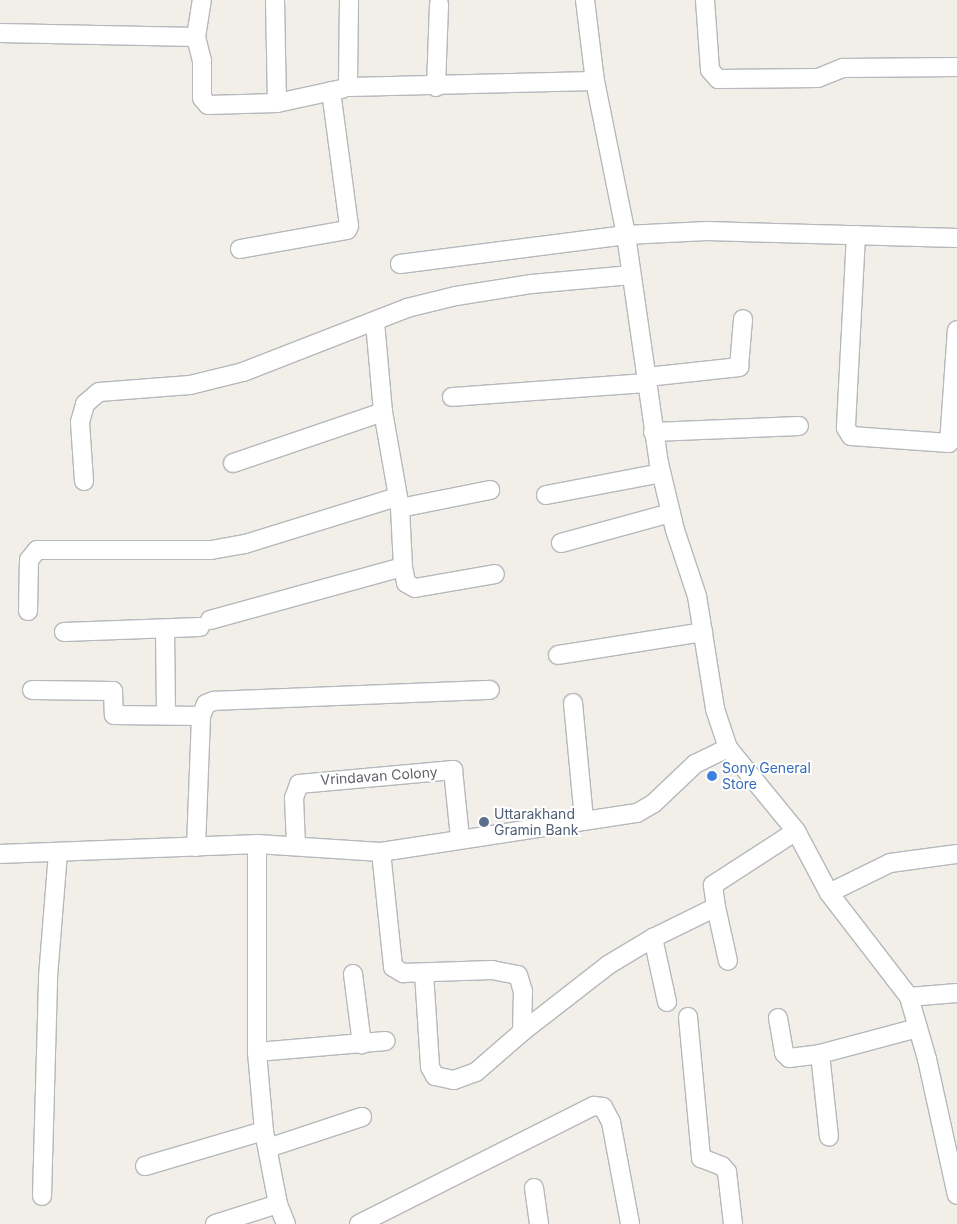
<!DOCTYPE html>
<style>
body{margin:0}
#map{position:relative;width:957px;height:1224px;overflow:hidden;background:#f1efe8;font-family:Inter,sans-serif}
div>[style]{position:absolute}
.roads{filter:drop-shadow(1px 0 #b5b8bc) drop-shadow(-1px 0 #b5b8bc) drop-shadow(0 1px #b5b8bc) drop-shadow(0 -1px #b5b8bc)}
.minor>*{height:18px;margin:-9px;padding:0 9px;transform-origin:9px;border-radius:9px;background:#fff}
.dots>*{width:14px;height:14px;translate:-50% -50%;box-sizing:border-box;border:2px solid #fff;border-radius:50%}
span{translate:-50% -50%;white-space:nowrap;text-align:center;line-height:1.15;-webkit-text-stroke:4px #fff;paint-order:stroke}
.shop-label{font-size:14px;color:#366cbe}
.left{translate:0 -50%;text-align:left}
.street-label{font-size:14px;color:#5f6368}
.service-label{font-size:14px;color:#4e5e75}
</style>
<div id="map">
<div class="roads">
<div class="minor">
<div style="left:275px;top:0;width:103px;rotate:88.9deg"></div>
<div style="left:349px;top:0;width:87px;rotate:90.7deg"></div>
<div style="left:348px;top:87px;width:247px;rotate:-1.4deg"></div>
<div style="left:585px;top:0;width:82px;rotate:83deg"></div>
<div style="left:595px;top:81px;width:157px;rotate:78.6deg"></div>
<div style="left:626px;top:235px;width:230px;rotate:81.8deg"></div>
<div style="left:659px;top:463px;width:69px;rotate:76.6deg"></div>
<div style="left:675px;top:530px;width:70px;rotate:71.6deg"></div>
<div style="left:697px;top:596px;width:114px;rotate:80.9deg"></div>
<div style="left:715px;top:709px;width:41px;rotate:71.6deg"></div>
<div style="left:728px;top:748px;width:107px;rotate:50.7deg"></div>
<div style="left:796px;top:831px;width:70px;rotate:62deg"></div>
<div style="left:829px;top:893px;width:131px;rotate:52.4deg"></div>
<div style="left:909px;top:997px;width:65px;rotate:73.8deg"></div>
<div style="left:927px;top:1059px;width:139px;rotate:77.6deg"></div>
<div style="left:705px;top:0;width:70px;rotate:85.9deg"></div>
<div style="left:710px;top:70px;width:12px;rotate:48deg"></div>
<div style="left:718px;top:79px;width:100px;rotate:-0.6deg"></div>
<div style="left:818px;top:78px;width:27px;rotate:-22deg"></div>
<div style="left:843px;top:68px;width:114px;rotate:-0.5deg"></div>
<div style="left:0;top:33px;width:196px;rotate:1.2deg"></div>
<div style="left:196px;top:37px;width:37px;rotate:-81deg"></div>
<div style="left:196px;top:37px;width:25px;rotate:76deg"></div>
<div style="left:202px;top:61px;width:37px;rotate:90deg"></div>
<div style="left:202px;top:98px;width:9px;rotate:49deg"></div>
<div style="left:208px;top:105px;width:69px;rotate:-1.7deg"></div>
<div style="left:277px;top:103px;width:66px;rotate:-12.2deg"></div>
<div style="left:436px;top:87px;width:83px;rotate:-87.9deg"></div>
<div style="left:856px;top:235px;width:193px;rotate:93deg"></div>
<div style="left:846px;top:428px;width:9px;rotate:58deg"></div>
<div style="left:851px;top:436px;width:98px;rotate:4.1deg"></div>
<div style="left:949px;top:443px;width:113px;rotate:-86deg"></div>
<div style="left:240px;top:249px;width:109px;rotate:-10.1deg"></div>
<div style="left:347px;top:230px;width:4px;rotate:-63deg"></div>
<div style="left:349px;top:226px;width:136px;rotate:-97.6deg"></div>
<div style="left:400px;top:264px;width:228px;rotate:-7.3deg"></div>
<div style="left:626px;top:235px;width:81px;rotate:-2.8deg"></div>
<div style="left:707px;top:231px;width:250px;rotate:1.6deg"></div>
<div style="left:647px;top:377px;width:93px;rotate:-6.2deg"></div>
<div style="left:739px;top:367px;width:48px;rotate:-85.2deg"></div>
<div style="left:452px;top:397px;width:196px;rotate:-4.1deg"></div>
<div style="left:653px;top:432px;width:146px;rotate:-2.4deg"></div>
<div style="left:233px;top:463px;width:158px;rotate:-18.8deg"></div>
<div style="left:84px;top:481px;width:59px;rotate:-93.9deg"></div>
<div style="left:80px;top:422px;width:19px;rotate:-74deg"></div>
<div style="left:85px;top:404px;width:18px;rotate:-41deg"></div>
<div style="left:99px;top:392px;width:91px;rotate:-4.4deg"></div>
<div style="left:190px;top:385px;width:55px;rotate:-13.8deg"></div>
<div style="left:243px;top:372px;width:176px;rotate:-21.3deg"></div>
<div style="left:407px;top:308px;width:50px;rotate:-13.8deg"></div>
<div style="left:456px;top:296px;width:77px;rotate:-9deg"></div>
<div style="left:532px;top:284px;width:99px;rotate:-5.2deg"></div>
<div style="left:546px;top:495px;width:117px;rotate:-10.8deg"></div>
<div style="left:400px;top:508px;width:92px;rotate:-11.3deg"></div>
<div style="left:561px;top:543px;width:114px;rotate:-15.3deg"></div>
<div style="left:403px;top:567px;width:16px;rotate:79deg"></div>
<div style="left:406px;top:583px;width:10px;rotate:29deg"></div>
<div style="left:415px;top:588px;width:81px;rotate:-9.9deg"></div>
<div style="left:28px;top:611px;width:51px;rotate:-88.9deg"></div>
<div style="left:29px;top:560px;width:13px;rotate:-51deg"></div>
<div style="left:37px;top:550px;width:174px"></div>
<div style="left:211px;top:550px;width:35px;rotate:-10deg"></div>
<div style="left:245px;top:544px;width:159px;rotate:-17.2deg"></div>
<div style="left:210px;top:620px;width:200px;rotate:-15.4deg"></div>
<div style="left:403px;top:567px;width:59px;rotate:-92.9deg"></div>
<div style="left:400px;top:508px;width:97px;rotate:-100deg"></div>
<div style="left:383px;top:412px;width:89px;rotate:-95.1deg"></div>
<div style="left:165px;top:629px;width:86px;rotate:89.3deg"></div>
<div style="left:64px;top:632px;width:136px;rotate:-2.1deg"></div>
<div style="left:558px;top:655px;width:147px;rotate:-9deg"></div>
<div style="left:32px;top:690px;width:81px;rotate:0.7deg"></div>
<div style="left:113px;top:691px;width:24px;rotate:88deg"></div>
<div style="left:114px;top:715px;width:87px;rotate:0.7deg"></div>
<div style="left:573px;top:703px;width:118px;rotate:84.6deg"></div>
<div style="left:296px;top:845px;width:47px;rotate:-92.4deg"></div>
<div style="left:294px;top:798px;width:15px;rotate:-70deg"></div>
<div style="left:299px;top:784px;width:155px;rotate:-5.2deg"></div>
<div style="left:453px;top:770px;width:68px;rotate:84.1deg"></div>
<div style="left:196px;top:847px;width:131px;rotate:-87.8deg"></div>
<div style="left:201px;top:716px;width:13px;rotate:-67deg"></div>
<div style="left:206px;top:704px;width:9px;rotate:-21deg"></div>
<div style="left:214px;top:701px;width:276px;rotate:-2.3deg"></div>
<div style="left:381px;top:852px;width:116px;rotate:84deg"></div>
<div style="left:393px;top:967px;width:12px;rotate:31deg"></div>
<div style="left:403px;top:973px;width:89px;rotate:-1.9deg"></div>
<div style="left:492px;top:970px;width:26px;rotate:11deg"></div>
<div style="left:518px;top:975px;width:17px;rotate:73deg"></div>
<div style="left:523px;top:991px;width:41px;rotate:91.4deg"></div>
<div style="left:522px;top:1032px;width:109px;rotate:-37.9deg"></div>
<div style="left:608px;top:965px;width:52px;rotate:-31deg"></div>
<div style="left:0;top:854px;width:257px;rotate:-2.2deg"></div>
<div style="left:829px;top:893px;width:68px;rotate:-26.2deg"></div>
<div style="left:890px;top:863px;width:68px;rotate:-7.7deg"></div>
<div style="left:716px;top:907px;width:55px;rotate:77.5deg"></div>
<div style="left:424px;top:973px;width:94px;rotate:86.3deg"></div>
<div style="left:430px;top:1067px;width:10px;rotate:61deg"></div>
<div style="left:435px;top:1076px;width:19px;rotate:12deg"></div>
<div style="left:454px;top:1080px;width:23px;rotate:-20deg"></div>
<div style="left:476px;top:1072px;width:61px;rotate:-41deg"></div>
<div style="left:353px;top:974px;width:71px;rotate:82.7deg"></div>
<div style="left:909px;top:997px;width:48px;rotate:-4.8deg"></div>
<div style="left:667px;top:1002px;width:66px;rotate:-102.3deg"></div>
<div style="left:653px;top:938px;width:70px;rotate:-26.2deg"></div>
<div style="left:716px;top:907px;width:22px;rotate:-98deg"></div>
<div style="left:713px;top:885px;width:99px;rotate:-33deg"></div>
<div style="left:688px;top:1017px;width:142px;rotate:84.7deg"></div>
<div style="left:701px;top:1158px;width:22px;rotate:21deg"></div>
<div style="left:722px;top:1166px;width:8px;rotate:50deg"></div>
<div style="left:727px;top:1172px;width:52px;rotate:83.4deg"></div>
<div style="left:778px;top:1018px;width:36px;rotate:80deg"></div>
<div style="left:784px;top:1053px;width:7px;rotate:45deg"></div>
<div style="left:789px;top:1058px;width:31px;rotate:-7deg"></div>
<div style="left:820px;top:1054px;width:101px;rotate:-14.9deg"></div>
<div style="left:257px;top:1052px;width:129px;rotate:-4.9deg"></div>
<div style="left:820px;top:1054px;width:83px;rotate:83.8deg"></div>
<div style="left:268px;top:1148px;width:99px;rotate:-18.3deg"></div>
<div style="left:145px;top:1166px;width:124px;rotate:-16.4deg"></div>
<div style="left:534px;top:1188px;width:36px;rotate:82deg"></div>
<div style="left:42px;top:1196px;width:219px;rotate:-88.4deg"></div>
<div style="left:48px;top:977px;width:123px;rotate:-85.4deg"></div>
<div style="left:215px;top:1224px;width:66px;rotate:-17.6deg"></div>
<div style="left:286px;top:1224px;width:22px;rotate:-112deg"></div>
<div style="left:278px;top:1204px;width:74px;rotate:-100.9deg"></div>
<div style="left:264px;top:1131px;width:79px;rotate:-95.1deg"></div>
<div style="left:257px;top:1052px;width:208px;rotate:-90deg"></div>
<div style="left:257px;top:844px;width:124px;rotate:3.7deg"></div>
<div style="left:381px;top:852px;width:259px;rotate:-8.7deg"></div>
<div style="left:637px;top:813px;width:20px;rotate:-30deg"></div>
<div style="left:654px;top:803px;width:57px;rotate:-43.6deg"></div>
<div style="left:695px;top:764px;width:37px;rotate:-26deg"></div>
<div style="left:359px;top:1224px;width:263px;rotate:-26.7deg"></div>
<div style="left:594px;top:1106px;width:9px;rotate:6deg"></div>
<div style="left:603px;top:1107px;width:17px;rotate:62deg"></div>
<div style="left:611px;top:1122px;width:104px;rotate:79.4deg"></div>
</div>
</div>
<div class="dots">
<div style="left:712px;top:776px;background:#3f7fe0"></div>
<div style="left:484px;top:822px;background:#5c6f8a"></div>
</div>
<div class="shop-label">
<span class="left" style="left:722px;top:776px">Sony General<br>Store</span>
</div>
<div class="street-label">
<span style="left:379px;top:776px;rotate:-4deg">Vrindavan Colony</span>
</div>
<div class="service-label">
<span class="left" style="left:494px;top:822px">Uttarakhand<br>Gramin Bank</span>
</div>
</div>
